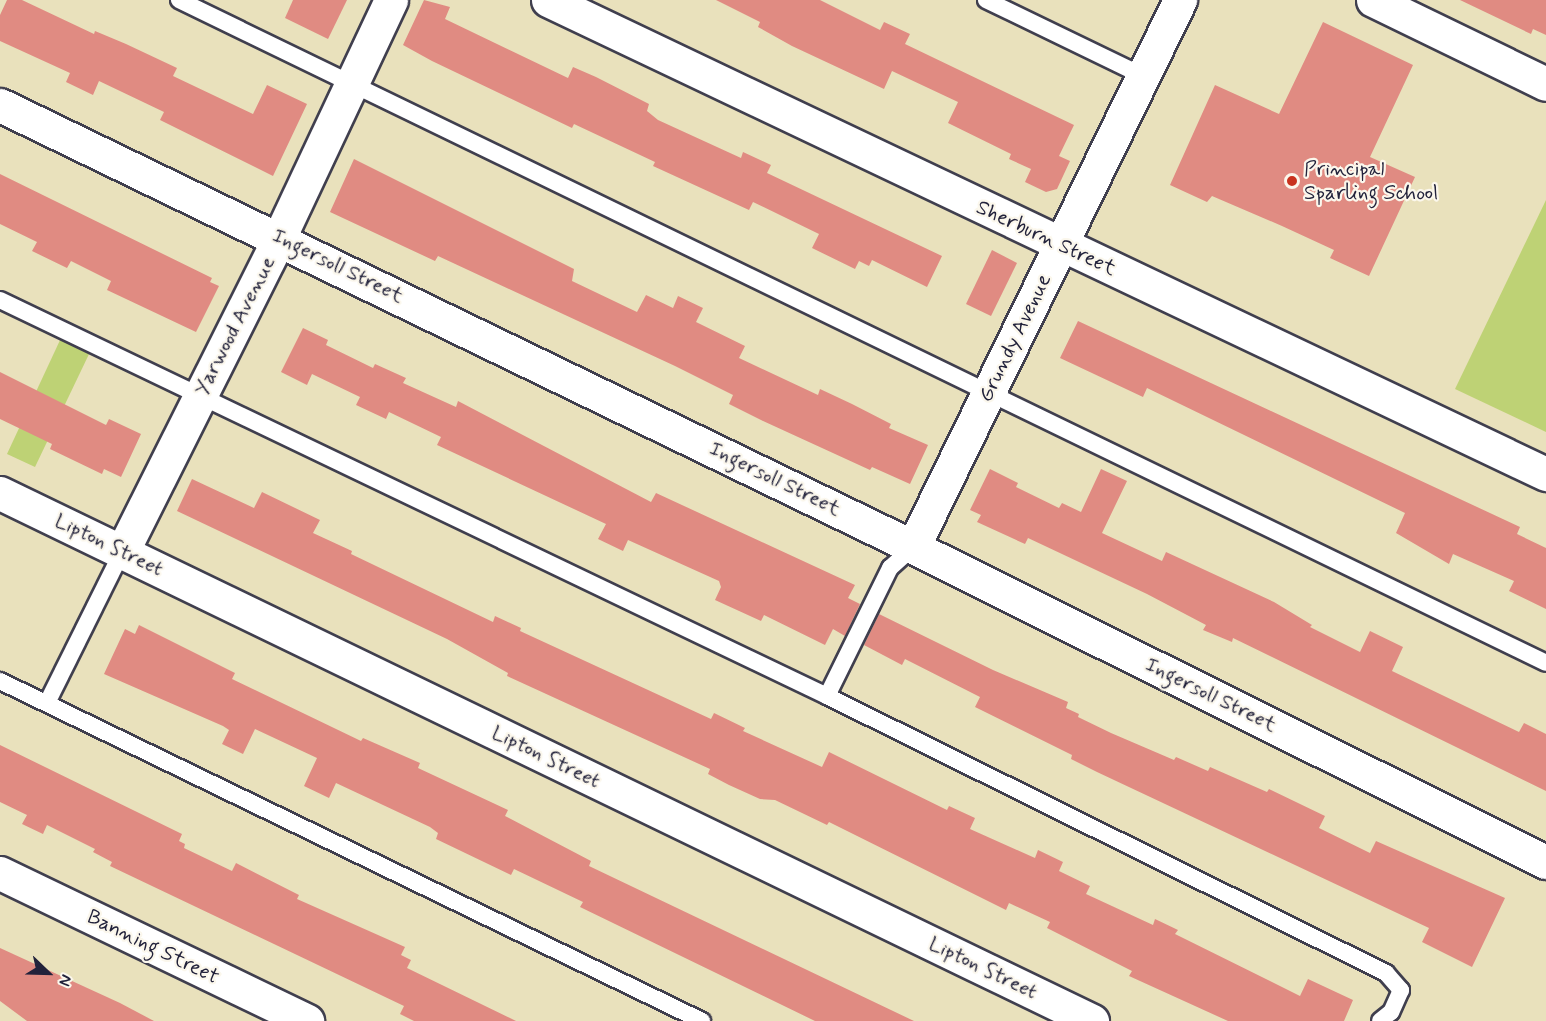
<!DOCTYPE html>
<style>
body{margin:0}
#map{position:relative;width:1546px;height:1021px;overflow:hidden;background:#e9e1bc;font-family:Mynerve,sans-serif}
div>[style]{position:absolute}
.green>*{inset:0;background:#bed275}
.building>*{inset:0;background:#e08b82}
.roads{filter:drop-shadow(2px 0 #403f4e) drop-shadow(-2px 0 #403f4e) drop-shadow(0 2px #403f4e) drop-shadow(0 -2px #403f4e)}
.lane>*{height:16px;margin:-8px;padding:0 8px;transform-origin:8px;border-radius:8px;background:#fff}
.street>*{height:33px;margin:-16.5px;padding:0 16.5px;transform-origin:16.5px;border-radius:16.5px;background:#fff}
.dots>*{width:16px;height:16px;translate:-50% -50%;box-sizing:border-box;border:3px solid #fbf7ec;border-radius:50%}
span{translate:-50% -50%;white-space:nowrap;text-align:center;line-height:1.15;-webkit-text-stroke:4.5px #fbf7ec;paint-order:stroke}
.poi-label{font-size:21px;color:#22223b}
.left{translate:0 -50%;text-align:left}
.street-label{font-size:21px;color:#22223b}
.north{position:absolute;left:18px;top:943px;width:60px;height:60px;-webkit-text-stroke:4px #fbf7ec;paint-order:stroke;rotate:113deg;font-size:16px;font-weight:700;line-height:24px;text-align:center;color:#22223b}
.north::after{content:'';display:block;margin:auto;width:21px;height:27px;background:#22223b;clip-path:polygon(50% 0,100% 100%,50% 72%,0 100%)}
</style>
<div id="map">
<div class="green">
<div style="clip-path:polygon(1546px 200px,1546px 432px,1455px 389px)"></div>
<div style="clip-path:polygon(61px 338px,90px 352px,35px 467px,7px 454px)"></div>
</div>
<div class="building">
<div style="clip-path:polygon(7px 0,22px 0,94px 34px,95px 31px,126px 44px,177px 68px,173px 76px,253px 114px,267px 85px,307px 104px,273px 176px,160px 120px,164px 112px,99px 81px,93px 95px,66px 82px,70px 73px,0 41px,0 15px)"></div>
<div style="clip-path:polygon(293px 0,347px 0,328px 39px,285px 18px)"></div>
<div style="clip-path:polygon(424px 0,450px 7px,445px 19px,568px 78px,573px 67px,596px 77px,649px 104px,647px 111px,658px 120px,741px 158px,743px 152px,771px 165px,767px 173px,942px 256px,927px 287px,872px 260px,869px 266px,859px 261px,855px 269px,812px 248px,819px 234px,753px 202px,749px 210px,653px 166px,655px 162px,574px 124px,572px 128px,432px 61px,403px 45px)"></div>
<div style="clip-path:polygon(716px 0,820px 0,880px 30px,884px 22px,910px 34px,905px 44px,1074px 125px,1059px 156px,1070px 161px,1057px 189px,1046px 192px,1025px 182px,1031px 169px,1009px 159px,1011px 154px,948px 123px,958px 102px,892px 71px,884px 89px,792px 46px,758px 27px,760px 22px)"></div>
<div style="clip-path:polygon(1460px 0,1546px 0,1546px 35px,1533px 29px,1531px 34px)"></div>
<div style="clip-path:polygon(1323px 22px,1413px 65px,1370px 157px,1415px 177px,1369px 276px,1330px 258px,1334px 250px,1282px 226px,1212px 196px,1207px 202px,1170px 185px,1215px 85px,1279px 114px)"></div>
<div style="clip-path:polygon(354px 159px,574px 269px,572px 281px,637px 312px,646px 295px,673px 308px,678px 296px,703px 308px,696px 322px,745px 346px,739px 358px,818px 395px,820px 389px,852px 404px,891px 424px,889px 428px,928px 445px,910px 484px,872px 467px,870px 470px,761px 420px,729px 404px,733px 395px,675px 366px,438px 256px,435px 261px,330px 212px)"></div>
<div style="clip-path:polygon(0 174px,212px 278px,210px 282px,219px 286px,196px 332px,107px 290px,111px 281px,71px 261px,67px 268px,32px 251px,37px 242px,0 224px)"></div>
<div style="clip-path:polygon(992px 250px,1017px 263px,991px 316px,966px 304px)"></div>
<div style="clip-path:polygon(1078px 321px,1520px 527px,1517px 534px,1546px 548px,1546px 609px,1509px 591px,1514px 581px,1453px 554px,1449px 564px,1396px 533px,1405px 513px,1147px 388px,1143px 397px,1060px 358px)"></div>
<div style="clip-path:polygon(303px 328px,328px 340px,326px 345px,373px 368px,375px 364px,406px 378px,403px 383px,456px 407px,458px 401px,651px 502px,656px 493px,855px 585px,848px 598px,860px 604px,845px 636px,833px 629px,825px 645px,764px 615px,761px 621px,715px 600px,721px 587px,719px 581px,628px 540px,623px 551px,598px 539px,606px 524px,437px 445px,441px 437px,389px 412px,386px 419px,356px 405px,360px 397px,312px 374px,307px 385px,281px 372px)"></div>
<div style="clip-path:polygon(0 372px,106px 425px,109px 419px,141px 434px,121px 477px,104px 469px,102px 474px,50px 449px,52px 444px,0 419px)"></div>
<div style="clip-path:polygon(990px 469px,1018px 483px,1016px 487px,1059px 508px,1062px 503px,1081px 512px,1101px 469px,1127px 481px,1102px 533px,1162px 561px,1166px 552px,1274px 602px,1312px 625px,1310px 627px,1360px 652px,1370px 631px,1403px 647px,1392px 671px,1519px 732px,1524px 723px,1546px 734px,1546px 791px,1233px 638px,1232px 642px,1203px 630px,1206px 625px,1147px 594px,1028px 538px,1025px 544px,977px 522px,981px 515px,970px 510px)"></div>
<div style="clip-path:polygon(192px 479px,254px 508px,262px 492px,320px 520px,313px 533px,352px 551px,351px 554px,493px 622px,495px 616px,521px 628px,520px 631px,711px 719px,714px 713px,745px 728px,743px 731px,822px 767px,829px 752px,947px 810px,949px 806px,975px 818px,970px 829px,1035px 858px,1038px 850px,1063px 862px,1059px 871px,1090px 886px,1086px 894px,1153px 925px,1155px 919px,1178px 930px,1175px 934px,1300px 996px,1308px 979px,1353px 1000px,1344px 1021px,1228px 1021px,1129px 976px,1132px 971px,1047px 928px,1050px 922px,1009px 903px,1006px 910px,829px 822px,827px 825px,775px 800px,760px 799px,729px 785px,708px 774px,710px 769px,507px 676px,508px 673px,447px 639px,177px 511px)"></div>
<div style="clip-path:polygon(879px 614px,993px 670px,1068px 702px,1066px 708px,1079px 714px,1078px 717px,1111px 733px,1174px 760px,1176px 757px,1208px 771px,1210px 767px,1267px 792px,1269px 789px,1325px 816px,1319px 828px,1370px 853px,1376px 841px,1505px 898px,1472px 967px,1422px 942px,1429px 928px,1097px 772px,1071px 759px,1072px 755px,975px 707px,980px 697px,905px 659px,902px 665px,864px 645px)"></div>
<div style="clip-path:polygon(139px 625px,235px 673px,232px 679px,361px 741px,363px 738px,420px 763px,418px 768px,508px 810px,505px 816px,591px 861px,589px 866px,914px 1021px,815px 1021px,580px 907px,583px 902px,514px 869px,511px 875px,436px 839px,438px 833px,430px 827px,336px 783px,329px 798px,304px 786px,317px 758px,255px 729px,243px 754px,222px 744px,229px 730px,223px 726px,104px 674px,125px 629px,135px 634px)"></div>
<div style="clip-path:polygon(0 745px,182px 834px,179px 841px,185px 844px,184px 848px,232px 871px,236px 863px,299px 895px,297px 899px,405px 947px,401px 955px,411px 960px,407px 968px,516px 1021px,414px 1021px,400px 1014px,404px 1006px,110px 866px,112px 862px,93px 852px,95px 849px,47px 825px,43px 834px,22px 824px,27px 815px,0 802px)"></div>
<div style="clip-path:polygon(0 948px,120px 1003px,154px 1021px,27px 1021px,0 1001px)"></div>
</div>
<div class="roads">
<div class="lane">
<div style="left:179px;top:0;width:1519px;rotate:25.87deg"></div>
<div style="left:986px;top:0;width:174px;rotate:25.8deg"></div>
<div style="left:0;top:300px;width:917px;rotate:25.59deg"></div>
<div style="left:827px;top:696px;width:624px;rotate:26.36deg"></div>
<div style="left:1386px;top:973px;width:23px;rotate:49deg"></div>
<div style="left:1401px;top:990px;width:24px;rotate:114deg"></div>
<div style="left:1391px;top:1012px;width:14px;rotate:141deg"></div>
<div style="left:0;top:681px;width:780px;rotate:25.84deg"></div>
<div style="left:827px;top:696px;width:143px;rotate:-63.8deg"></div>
<div style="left:890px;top:568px;width:31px;rotate:-42deg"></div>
<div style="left:47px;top:703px;width:169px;rotate:-63.6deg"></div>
</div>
<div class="street">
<div style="left:548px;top:0;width:1105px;rotate:25.41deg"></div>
<div style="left:1373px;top:0;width:192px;rotate:25.9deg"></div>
<div style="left:0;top:105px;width:1014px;rotate:25.83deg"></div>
<div style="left:913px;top:547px;width:707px;rotate:26.46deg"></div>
<div style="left:0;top:493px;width:1213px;rotate:25.8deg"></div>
<div style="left:913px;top:547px;width:609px;rotate:-63.98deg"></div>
<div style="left:122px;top:552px;width:351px;rotate:-63.4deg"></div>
<div style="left:279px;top:238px;width:263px;rotate:-64.8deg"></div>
<div style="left:0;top:873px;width:341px;rotate:25.7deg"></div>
</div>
</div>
<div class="dots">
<div style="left:1292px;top:181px;background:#c8321e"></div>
</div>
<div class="poi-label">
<span class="left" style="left:1304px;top:181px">Principal<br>Sparling School</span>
</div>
<div class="street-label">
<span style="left:1046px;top:238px;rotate:25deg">Sherburn Street</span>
<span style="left:338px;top:266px;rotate:26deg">Ingersoll Street</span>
<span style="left:235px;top:326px;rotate:-63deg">Yarwood Avenue</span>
<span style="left:1015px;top:338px;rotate:-64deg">Grundy Avenue</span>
<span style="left:775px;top:479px;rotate:26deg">Ingersoll Street</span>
<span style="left:109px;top:545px;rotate:26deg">Lipton Street</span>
<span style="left:1211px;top:695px;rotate:26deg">Ingersoll Street</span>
<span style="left:546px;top:757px;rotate:26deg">Lipton Street</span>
<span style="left:153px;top:947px;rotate:26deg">Banning Street</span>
<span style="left:983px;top:968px;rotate:26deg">Lipton Street</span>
</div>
<div class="north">N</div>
</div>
